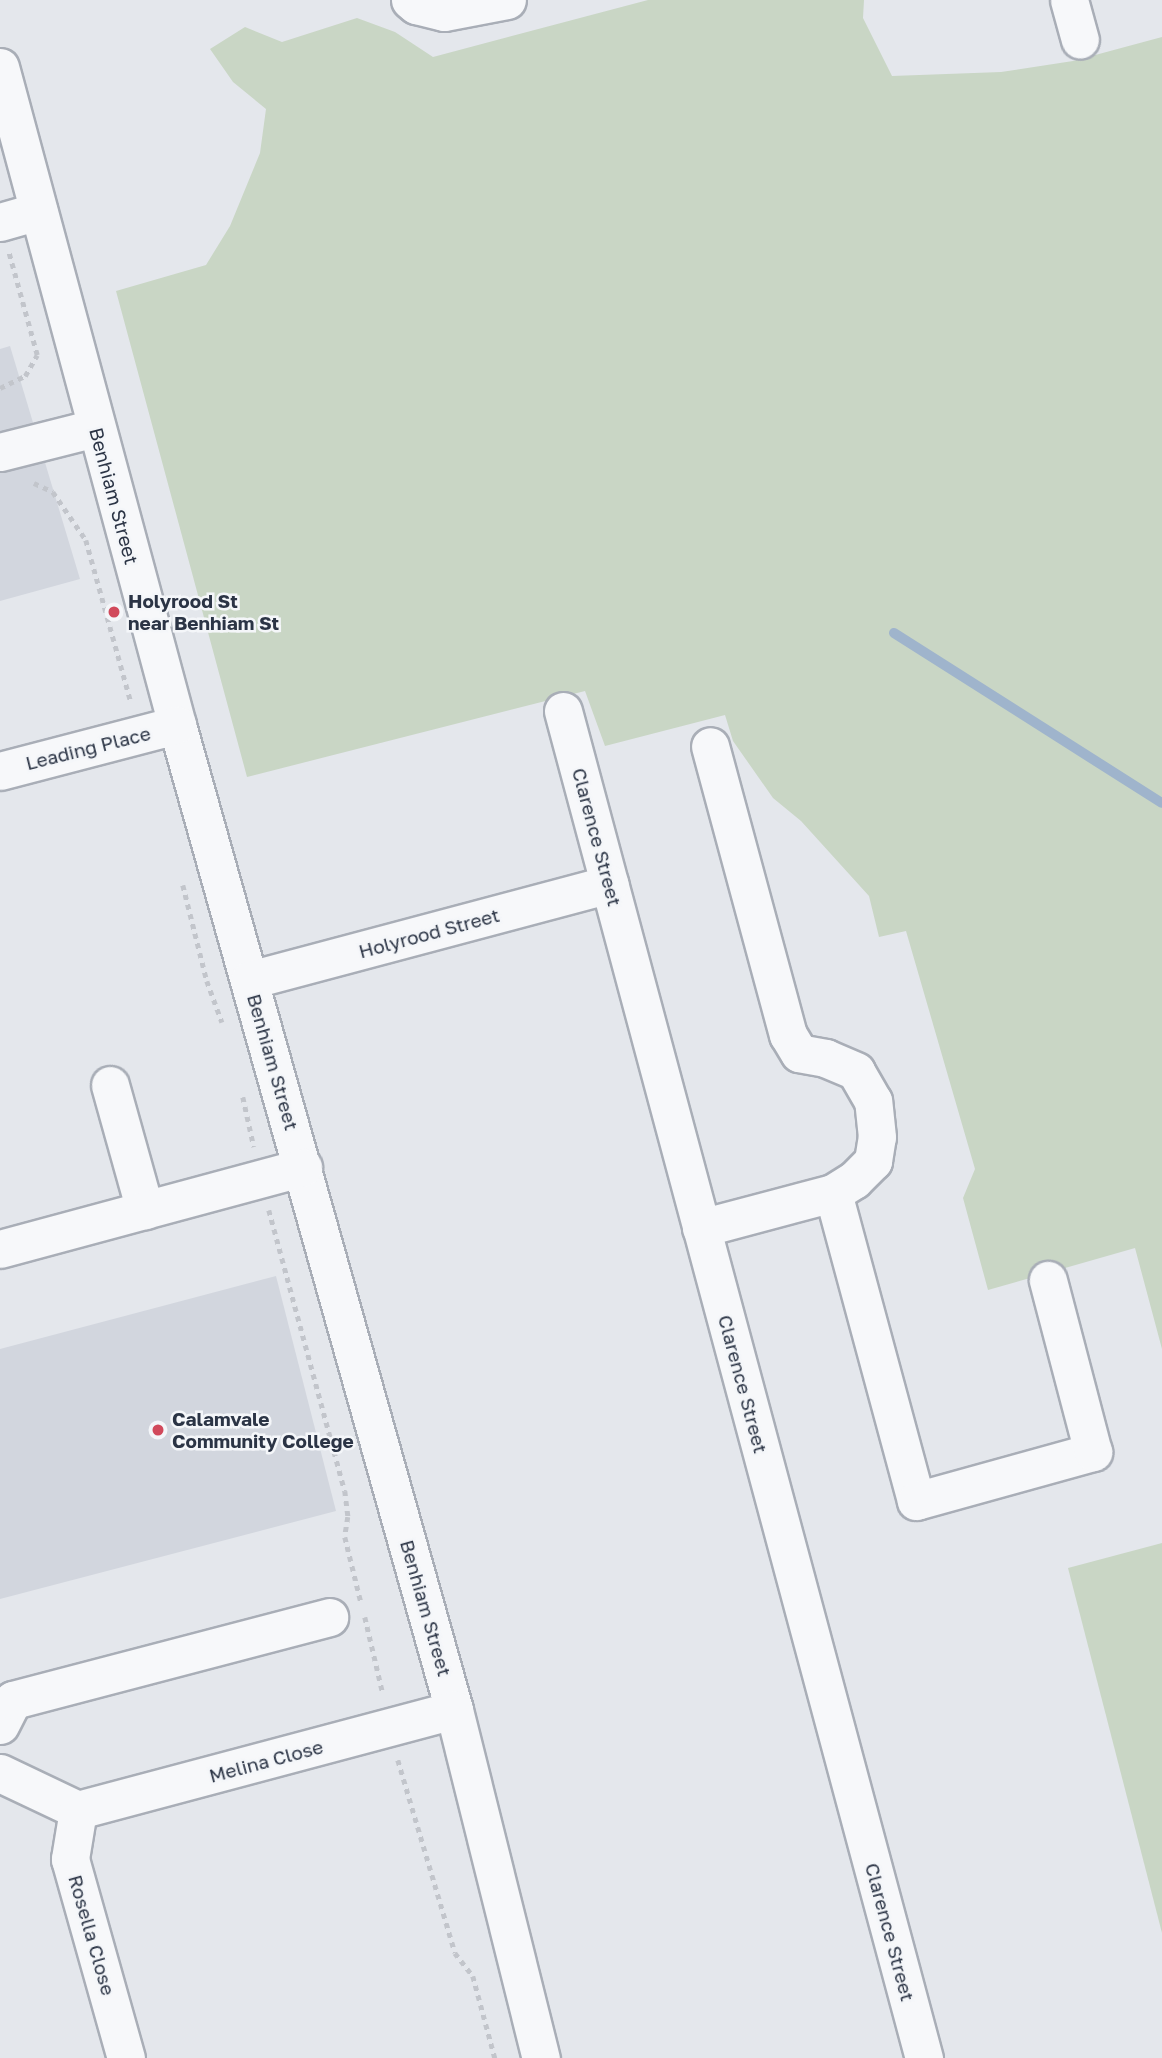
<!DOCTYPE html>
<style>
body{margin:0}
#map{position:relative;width:1162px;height:2058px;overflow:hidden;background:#e4e7ec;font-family:"Golos Text",sans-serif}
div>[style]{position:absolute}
.built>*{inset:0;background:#d2d6de}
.green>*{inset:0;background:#c9d6c5}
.stream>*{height:10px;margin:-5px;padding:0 5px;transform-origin:5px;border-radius:5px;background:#9fb4cc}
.path>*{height:4.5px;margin-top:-2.25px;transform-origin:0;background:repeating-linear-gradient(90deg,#c2c5cb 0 5px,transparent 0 10px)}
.roads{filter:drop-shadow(2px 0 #a9aeb7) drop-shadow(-2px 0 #a9aeb7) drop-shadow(0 2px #a9aeb7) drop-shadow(0 -2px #a9aeb7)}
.street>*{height:37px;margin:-18.5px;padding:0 18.5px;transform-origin:18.5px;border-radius:18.5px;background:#f7f8fa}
.dots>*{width:19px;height:19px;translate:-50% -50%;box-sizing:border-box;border:4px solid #f4f6f9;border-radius:50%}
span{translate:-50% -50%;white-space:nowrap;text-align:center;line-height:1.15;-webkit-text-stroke:5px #f4f6f9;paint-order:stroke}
.street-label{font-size:19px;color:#2b3445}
.poi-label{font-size:19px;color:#2b3445;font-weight:700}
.left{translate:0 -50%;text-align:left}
</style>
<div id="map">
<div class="built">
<div style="clip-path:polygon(10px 346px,80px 579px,0 601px,0 349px)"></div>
<div style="clip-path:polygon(276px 1276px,336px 1511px,0 1599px,0 1349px)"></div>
</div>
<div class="green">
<div style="clip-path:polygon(648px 0,864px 0,863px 18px,892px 76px,1001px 72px,1073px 61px,1162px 37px,1162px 1349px,1135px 1248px,988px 1290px,963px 1198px,975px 1169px,906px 931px,879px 937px,869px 896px,801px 821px,773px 798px,733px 741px,725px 715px,605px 746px,585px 691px,247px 777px,116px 291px,206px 265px,230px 226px,260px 153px,266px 109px,233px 82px,210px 49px,245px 27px,282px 42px,357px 18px,395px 32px,433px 57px)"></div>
<div style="clip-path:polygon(1162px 1543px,1162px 1933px,1068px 1568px)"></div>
</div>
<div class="stream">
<div style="left:894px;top:633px;width:317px;rotate:32.4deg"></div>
</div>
<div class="path">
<div style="left:0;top:388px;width:28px;rotate:-26deg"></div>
<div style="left:25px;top:376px;width:24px;rotate:-60deg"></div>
<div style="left:37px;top:355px;width:106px;rotate:-105.4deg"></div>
<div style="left:34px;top:483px;width:21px;rotate:25deg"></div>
<div style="left:53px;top:492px;width:58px;rotate:55.5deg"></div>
<div style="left:86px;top:540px;width:168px;rotate:74.5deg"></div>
<div style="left:183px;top:885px;width:99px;rotate:76deg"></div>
<div style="left:207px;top:981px;width:44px;rotate:69.9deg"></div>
<div style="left:243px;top:1097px;width:51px;rotate:77.6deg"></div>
<div style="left:269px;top:1210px;width:291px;rotate:74.9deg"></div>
<div style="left:345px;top:1491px;width:26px;rotate:83deg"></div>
<div style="left:348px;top:1517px;width:20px;rotate:99deg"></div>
<div style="left:345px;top:1537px;width:67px;rotate:76.2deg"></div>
<div style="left:365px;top:1617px;width:79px;rotate:76.8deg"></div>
<div style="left:398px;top:1760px;width:201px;rotate:73.5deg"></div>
<div style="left:455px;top:1953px;width:29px;rotate:52deg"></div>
<div style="left:473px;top:1976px;width:85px;rotate:75deg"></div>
</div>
<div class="roads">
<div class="street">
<div style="left:410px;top:0;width:8px;rotate:40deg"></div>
<div style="left:416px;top:5px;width:29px;rotate:14deg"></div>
<div style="left:444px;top:12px;width:64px;rotate:-10.8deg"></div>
<div style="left:1069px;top:0;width:41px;rotate:74.6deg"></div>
<div style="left:0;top:67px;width:681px;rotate:74.94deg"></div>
<div style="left:177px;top:725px;width:1023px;rotate:74.29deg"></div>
<div style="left:454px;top:1710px;width:359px;rotate:76deg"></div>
<div style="left:0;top:222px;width:40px;rotate:-16deg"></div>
<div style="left:0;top:452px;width:98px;rotate:-14.2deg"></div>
<div style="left:563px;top:711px;width:1395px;rotate:75deg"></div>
<div style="left:0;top:771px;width:183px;rotate:-14.6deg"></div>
<div style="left:249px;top:980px;width:373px;rotate:-14.9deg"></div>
<div style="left:110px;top:1085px;width:130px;rotate:74.4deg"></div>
<div style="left:833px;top:1193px;width:319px;rotate:74.9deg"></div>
<div style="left:916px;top:1501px;width:184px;rotate:-15.5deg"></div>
<div style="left:1093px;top:1452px;width:178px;rotate:-104.7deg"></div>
<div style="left:701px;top:1228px;width:137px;rotate:-14.9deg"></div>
<div style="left:833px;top:1193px;width:25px;rotate:-32deg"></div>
<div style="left:854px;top:1180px;width:27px;rotate:-45deg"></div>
<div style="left:873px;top:1161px;width:24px;rotate:-81deg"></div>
<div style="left:877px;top:1137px;width:36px;rotate:-96deg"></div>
<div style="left:873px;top:1101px;width:34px;rotate:-120deg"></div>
<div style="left:856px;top:1071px;width:33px;rotate:-157deg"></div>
<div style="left:826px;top:1058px;width:27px;rotate:-170deg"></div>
<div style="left:799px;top:1053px;width:21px;rotate:-121deg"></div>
<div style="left:788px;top:1035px;width:299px;rotate:-105.1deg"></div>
<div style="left:0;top:1249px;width:314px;rotate:-15.1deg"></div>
<div style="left:0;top:1725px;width:28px;rotate:-63deg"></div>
<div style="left:13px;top:1700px;width:327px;rotate:-14.7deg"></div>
<div style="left:0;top:1773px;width:86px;rotate:25.4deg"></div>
<div style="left:78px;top:1810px;width:389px;rotate:-14.9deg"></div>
<div style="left:78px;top:1810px;width:50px;rotate:99.3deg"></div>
<div style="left:70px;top:1859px;width:207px;rotate:74.3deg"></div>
</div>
</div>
<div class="dots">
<div style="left:114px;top:612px;background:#d1495b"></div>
<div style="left:158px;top:1430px;background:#d1495b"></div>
</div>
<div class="street-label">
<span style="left:114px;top:496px;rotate:75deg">Benhiam Street</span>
<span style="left:88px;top:748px;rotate:-14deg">Leading Place</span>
<span style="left:597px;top:837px;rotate:75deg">Clarence Street</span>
<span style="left:429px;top:933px;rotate:-15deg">Holyrood Street</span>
<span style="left:273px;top:1062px;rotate:74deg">Benhiam Street</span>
<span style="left:743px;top:1384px;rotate:75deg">Clarence Street</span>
<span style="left:426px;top:1608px;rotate:74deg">Benhiam Street</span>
<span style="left:266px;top:1761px;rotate:-15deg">Melina Close</span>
<span style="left:890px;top:1932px;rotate:75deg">Clarence Street</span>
<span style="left:92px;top:1935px;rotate:74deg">Rosella Close</span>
</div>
<div class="poi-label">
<span class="left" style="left:128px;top:612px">Holyrood St<br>near Benhiam St</span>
<span class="left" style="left:172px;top:1430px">Calamvale<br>Community College</span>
</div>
</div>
